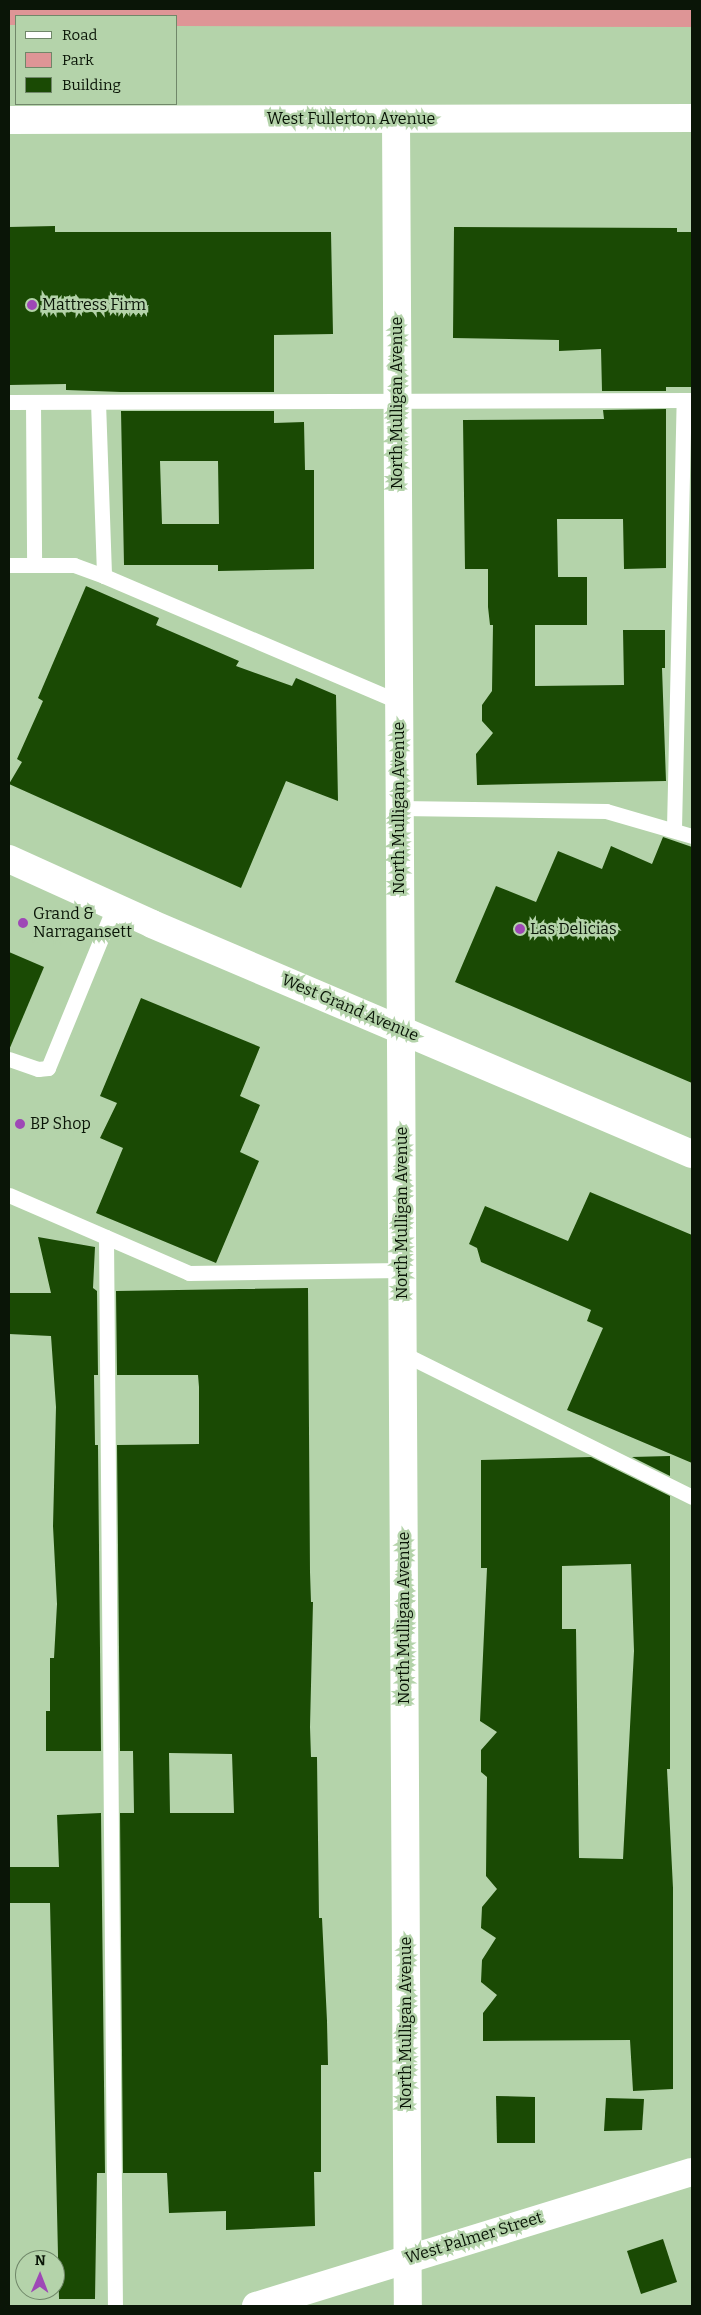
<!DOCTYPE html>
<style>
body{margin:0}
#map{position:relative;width:701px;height:2315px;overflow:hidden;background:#b4d3aa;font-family:Bitter,serif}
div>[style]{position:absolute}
.green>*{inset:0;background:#de9596}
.building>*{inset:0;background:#1a4a04}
.service>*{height:15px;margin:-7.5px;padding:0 7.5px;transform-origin:7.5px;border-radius:7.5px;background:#fff}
.minor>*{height:28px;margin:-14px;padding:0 14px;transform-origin:14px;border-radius:14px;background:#fff}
.secondary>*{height:28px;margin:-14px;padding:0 14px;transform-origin:14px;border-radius:14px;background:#fff}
.dots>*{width:14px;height:14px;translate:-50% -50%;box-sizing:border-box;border:2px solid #b4d3aa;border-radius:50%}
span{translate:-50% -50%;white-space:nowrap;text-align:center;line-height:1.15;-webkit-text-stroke:5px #b4d3aa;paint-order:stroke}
.street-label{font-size:16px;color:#0a1507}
.poi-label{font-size:16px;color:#0a1507}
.left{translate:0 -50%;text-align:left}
.frame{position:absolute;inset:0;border:10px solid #0a1507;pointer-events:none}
.legend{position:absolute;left:15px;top:15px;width:162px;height:90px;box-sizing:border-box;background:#b4d3aa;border:1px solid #708769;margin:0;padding:6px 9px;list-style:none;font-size:15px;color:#0a1507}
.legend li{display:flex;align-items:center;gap:10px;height:25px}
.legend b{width:25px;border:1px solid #708769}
.north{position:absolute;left:15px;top:2250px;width:50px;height:50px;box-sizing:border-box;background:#b4d3aa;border:1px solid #708769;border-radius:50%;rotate:1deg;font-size:14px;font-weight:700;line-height:20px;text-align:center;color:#0a1507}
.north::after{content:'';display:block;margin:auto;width:18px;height:22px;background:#9e48b6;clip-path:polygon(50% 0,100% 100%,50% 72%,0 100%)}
</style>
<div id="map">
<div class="green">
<div style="clip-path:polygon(9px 9px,692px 9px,692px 27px,176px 26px,176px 16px,16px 16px,16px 25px,9px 25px)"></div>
</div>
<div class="building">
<div style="clip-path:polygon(55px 226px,55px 232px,331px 232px,333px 334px,274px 335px,274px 392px,121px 392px,66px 390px,66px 384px,9px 385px,9px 227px)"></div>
<div style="clip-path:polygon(454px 227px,677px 228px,677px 232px,692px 232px,692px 387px,666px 387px,666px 391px,602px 391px,601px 349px,559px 351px,559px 340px,453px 338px)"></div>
<div style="clip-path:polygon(666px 409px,666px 568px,624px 569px,623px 519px,557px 519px,558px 577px,587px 577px,587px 625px,535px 625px,535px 686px,624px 685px,623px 630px,665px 630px,665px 668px,662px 668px,666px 781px,477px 785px,476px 754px,493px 733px,482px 721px,482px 705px,492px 691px,493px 625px,490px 625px,488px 607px,488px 569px,465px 569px,463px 420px,604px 419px,603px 410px)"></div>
<div style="clip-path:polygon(evenodd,121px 411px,274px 411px,274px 423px,304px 422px,305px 470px,314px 470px,314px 569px,218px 571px,218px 565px,124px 565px,121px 411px,160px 461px,218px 461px,219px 524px,162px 524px,160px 461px)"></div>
<div style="clip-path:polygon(86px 586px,159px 618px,156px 625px,239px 661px,236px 666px,292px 686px,296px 678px,336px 695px,338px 801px,286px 781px,241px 888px,9px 784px,22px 762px,17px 759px,43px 701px,38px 698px)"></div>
<div style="clip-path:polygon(663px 837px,692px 847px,692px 1083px,455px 982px,496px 886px,536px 902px,558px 851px,602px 869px,611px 846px,652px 864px)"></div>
<div style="clip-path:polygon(9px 952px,44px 967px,9px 1050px)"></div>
<div style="clip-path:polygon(141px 998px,260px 1047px,240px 1096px,260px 1105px,240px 1152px,259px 1161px,216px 1263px,96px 1213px,123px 1148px,100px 1138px,117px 1103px,100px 1096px)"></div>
<div style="clip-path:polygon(590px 1192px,692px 1235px,692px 1463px,567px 1410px,603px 1328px,587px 1321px,591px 1310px,481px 1262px,477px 1248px,469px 1244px,485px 1206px,568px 1241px)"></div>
<div style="clip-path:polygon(38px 1237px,95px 1247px,93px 1288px,97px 1291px,98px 1375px,94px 1375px,95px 1445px,98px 1445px,101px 1751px,46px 1751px,46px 1711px,50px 1711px,50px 1658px,54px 1658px,57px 1604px,53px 1526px,56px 1407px,51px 1336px,9px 1334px,9px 1293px,51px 1293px)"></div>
<div style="clip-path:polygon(evenodd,308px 1288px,310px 1572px,311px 1602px,313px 1602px,310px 1727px,311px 1757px,317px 1757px,319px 1918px,322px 1918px,327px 2021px,328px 2065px,321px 2065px,321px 2172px,314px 2172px,315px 2226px,226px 2230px,226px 2211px,169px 2213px,167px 2173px,123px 2173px,120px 1813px,134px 1813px,133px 1751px,120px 1751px,117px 1445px,199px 1444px,199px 1387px,198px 1375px,117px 1375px,116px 1291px,308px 1288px,169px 1753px,232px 1754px,234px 1813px,170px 1813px,169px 1753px)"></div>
<div style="clip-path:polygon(670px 1456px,670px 1476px,632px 1457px)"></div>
<div style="clip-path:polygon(evenodd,591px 1457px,670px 1496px,670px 1769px,667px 1769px,673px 1888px,673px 2089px,633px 2091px,630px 2040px,483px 2041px,483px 2013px,497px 1995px,481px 1982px,482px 1960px,496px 1938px,481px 1928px,482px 1907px,497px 1889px,486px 1876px,487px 1777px,481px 1772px,481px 1750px,497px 1732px,480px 1721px,487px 1568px,481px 1568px,481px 1460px,591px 1457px,631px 1564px,634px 1651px,623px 1859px,579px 1858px,576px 1629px,562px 1629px,562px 1566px,631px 1564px)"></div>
<div style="clip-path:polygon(101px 1813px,105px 2173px,97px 2173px,95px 2299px,59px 2299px,50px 1903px,9px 1903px,9px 1867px,59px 1867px,57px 1815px)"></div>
<div style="clip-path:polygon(496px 2096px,535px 2097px,535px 2143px,497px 2143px)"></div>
<div style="clip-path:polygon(606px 2098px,644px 2099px,642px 2130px,604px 2131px)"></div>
<div style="clip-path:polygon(663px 2239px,677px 2282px,641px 2294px,627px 2251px)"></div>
</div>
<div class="service">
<div style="left:9px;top:402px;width:683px;rotate:-0.17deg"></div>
<div style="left:33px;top:402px;width:163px;rotate:89.6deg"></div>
<div style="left:98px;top:402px;width:174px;rotate:88deg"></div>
<div style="left:9px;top:565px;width:65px"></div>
<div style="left:74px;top:565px;width:32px;rotate:20deg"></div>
<div style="left:104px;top:576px;width:321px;rotate:23.1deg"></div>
<div style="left:399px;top:808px;width:207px;rotate:0.8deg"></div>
<div style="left:606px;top:811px;width:90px;rotate:16.2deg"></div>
<div style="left:674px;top:828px;width:428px;rotate:-88.7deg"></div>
<div style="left:9px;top:1059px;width:31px;rotate:19deg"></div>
<div style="left:38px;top:1069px;width:10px;rotate:-6deg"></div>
<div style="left:48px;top:1068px;width:174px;rotate:-67.7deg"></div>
<div style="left:9px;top:1195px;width:196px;rotate:23.4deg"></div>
<div style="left:189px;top:1273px;width:213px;rotate:-0.8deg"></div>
<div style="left:106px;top:1237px;width:1069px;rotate:89.52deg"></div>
<div style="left:402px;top:1353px;width:324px;rotate:26.4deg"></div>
</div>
<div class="minor">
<div style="left:396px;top:119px;width:2187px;rotate:89.69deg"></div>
<div style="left:256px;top:2306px;width:456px;rotate:-17.1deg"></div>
</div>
<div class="secondary">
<div style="left:9px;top:120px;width:683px;rotate:-0.17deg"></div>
<div style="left:9px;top:859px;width:157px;rotate:24.4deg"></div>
<div style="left:152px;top:924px;width:587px;rotate:23.07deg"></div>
</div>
<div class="dots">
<div style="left:32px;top:305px;background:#9e48b6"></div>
<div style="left:23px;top:923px;background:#9e48b6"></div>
<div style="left:520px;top:929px;background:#9e48b6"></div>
<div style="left:20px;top:1124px;background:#9e48b6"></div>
</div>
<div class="street-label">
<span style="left:351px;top:119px">West Fullerton Avenue</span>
<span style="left:397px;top:403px;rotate:-90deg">North Mulligan Avenue</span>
<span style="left:399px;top:808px;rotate:-90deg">North Mulligan Avenue</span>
<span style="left:350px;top:1008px;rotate:23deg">West Grand Avenue</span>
<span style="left:402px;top:1213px;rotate:-90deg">North Mulligan Avenue</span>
<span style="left:404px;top:1618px;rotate:-90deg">North Mulligan Avenue</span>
<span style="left:406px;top:2023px;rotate:-90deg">North Mulligan Avenue</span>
<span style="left:474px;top:2238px;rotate:-17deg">West Palmer Street</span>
</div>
<div class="poi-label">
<span class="left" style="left:42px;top:305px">Mattress Firm</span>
<span class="left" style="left:33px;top:923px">Grand &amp;<br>Narragansett</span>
<span class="left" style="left:530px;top:929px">Las Delicias</span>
<span class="left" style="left:30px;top:1124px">BP Shop</span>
</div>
<div class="frame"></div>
<ul class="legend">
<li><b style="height:6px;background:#fff"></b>Road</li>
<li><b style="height:14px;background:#de9596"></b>Park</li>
<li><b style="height:14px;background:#1a4a04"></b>Building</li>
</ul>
<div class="north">N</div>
</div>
